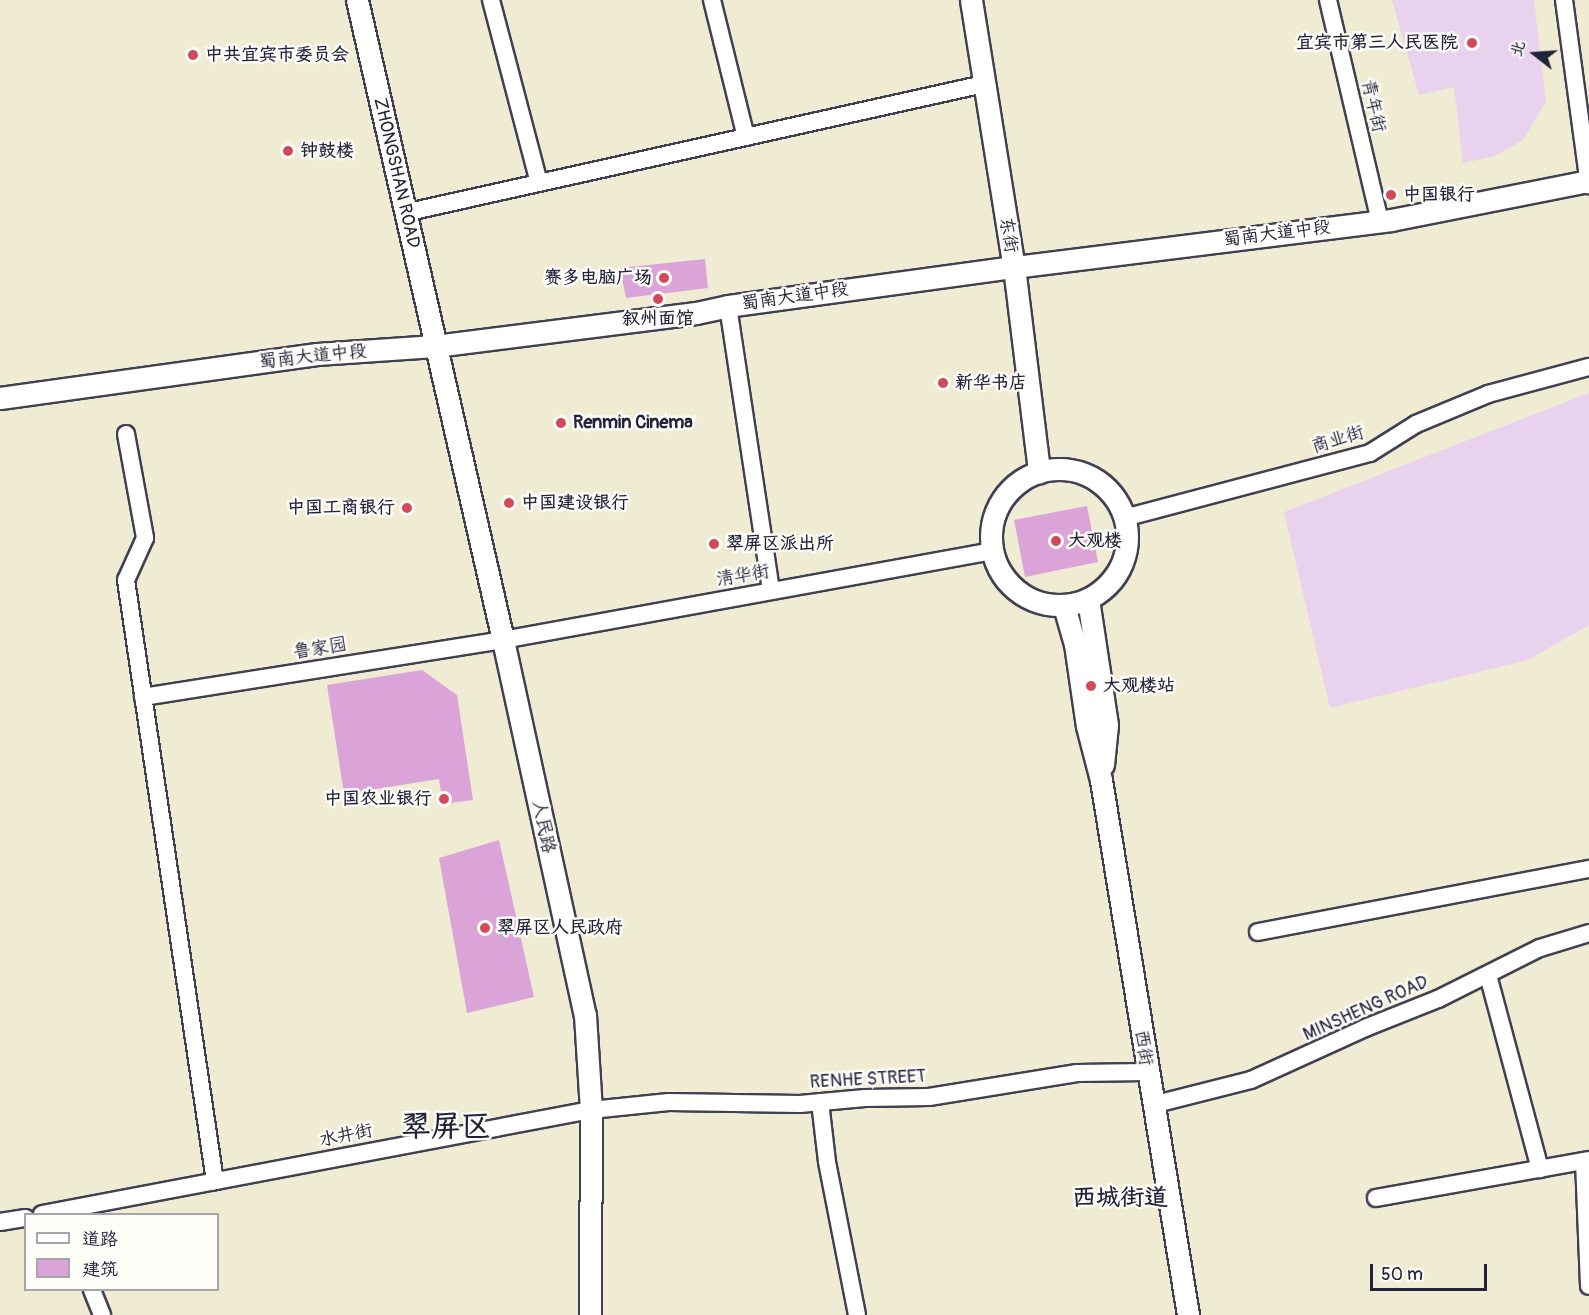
<!DOCTYPE html>
<meta charset="utf-8">
<style>
body{margin:0}
#map{position:relative;width:1589px;height:1315px;overflow:hidden;background:#f0ebd3;font-family:Pangolin,"LXGW WenKai TC",sans-serif}
div>[style]{position:absolute}
.built>*{inset:0;background:#e8d2ee}
.building>*{inset:0;background:#daa4d8}
.roads{filter:drop-shadow(2px 0 #414052) drop-shadow(-2px 0 #414052) drop-shadow(0 2px #414052) drop-shadow(0 -2px #414052)}
.minor>*{height:16px;margin:-8px;padding:0 8px;transform-origin:8px;border-radius:8px;background:#fff}
.major>*{height:21px;margin:-10.5px;padding:0 10.5px;transform-origin:10.5px;border-radius:10.5px;background:#fff}
.major>.ring{margin:-10.5px;padding:0;box-sizing:content-box;background:none;border:21px solid #fff;border-radius:50%}
.highway>*{height:24px;margin:-12px;padding:0 12px;transform-origin:12px;border-radius:12px;background:#fff}
.dots>*{width:16px;height:16px;translate:-50% -50%;box-sizing:border-box;border:3px solid #fdfcf7;border-radius:50%}
span{translate:-50% -50%;white-space:nowrap;text-align:center;line-height:1.15;-webkit-text-stroke:5px #fdfcf7;paint-order:stroke}
.poi-label{font-size:18px;color:#22223b;font-weight:700}
.right{translate:-100% -50%;text-align:right}
.left{translate:0 -50%;text-align:left}
.street-label{font-size:18px;color:#22223b}
.district-label{font-size:24px;color:#22223b;font-weight:700}
.town-label{font-size:30px;color:#22223b;font-weight:700}
.legend{position:absolute;left:24px;top:1213px;width:195px;height:78px;box-sizing:border-box;background:#fdfcf7;border:2px solid #a5a5ac;margin:0;padding:8px 10px;list-style:none;font-size:18px;color:#22223b}
.legend li{display:flex;align-items:center;gap:12px;height:30px}
.legend b{width:30px;border:2px solid #a5a5ac}
.north{position:absolute;left:1505px;top:24px;width:60px;height:60px;-webkit-text-stroke:4px #fdfcf7;paint-order:stroke;rotate:287deg;font-size:16px;font-weight:700;line-height:24px;text-align:center;color:#22223b}
.north::after{content:'';display:block;margin:auto;width:21px;height:27px;background:#22223b;clip-path:polygon(50% 0,100% 100%,50% 72%,0 100%)}
.scale{position:absolute;left:1370px;top:1264px;width:117px;height:27px;box-sizing:border-box;border:3px solid #22223b;border-top:0;padding-left:8px;font-size:18px;line-height:21px;white-space:nowrap;color:#22223b;-webkit-text-stroke:4px #fdfcf7;paint-order:stroke}
</style>
<div id="map">
<div class="built">
<div style="clip-path:polygon(1392px 0,1534px 0,1546px 101px,1523px 140px,1495px 156px,1463px 163px,1454px 87px,1419px 95px)"></div>
<div style="clip-path:polygon(1589px 393px,1589px 625px,1528px 660px,1330px 708px,1284px 512px)"></div>
</div>
<div class="building">
<div style="clip-path:polygon(705px 259px,708px 288px,626px 298px,620px 268px)"></div>
<div style="clip-path:polygon(1087px 506px,1098px 562px,1025px 577px,1014px 520px)"></div>
<div style="clip-path:polygon(422px 670px,457px 695px,473px 800px,443px 804px,439px 779px,344px 794px,327px 685px)"></div>
<div style="clip-path:polygon(499px 840px,534px 997px,467px 1013px,439px 858px)"></div>
</div>
<div class="roads">
<div class="minor">
<div style="left:491px;top:0;width:189px;rotate:75.3deg"></div>
<div style="left:712px;top:0;width:141px;rotate:76.1deg"></div>
<div style="left:1328px;top:0;width:227px;rotate:76.8deg"></div>
<div style="left:1564px;top:0;width:187px;rotate:82.3deg"></div>
<div style="left:404px;top:213px;width:594px;rotate:-12.54deg"></div>
<div style="left:728px;top:306px;width:288px;rotate:81.4deg"></div>
<div style="left:126px;top:434px;width:106px;rotate:79.6deg"></div>
<div style="left:145px;top:538px;width:46px;rotate:114.3deg"></div>
<div style="left:126px;top:580px;width:608px;rotate:81.58deg"></div>
<div style="left:1124px;top:518px;width:254px;rotate:-14.8deg"></div>
<div style="left:1370px;top:453px;width:54px;rotate:-32.2deg"></div>
<div style="left:1416px;top:424px;width:78px;rotate:-22.6deg"></div>
<div style="left:1488px;top:394px;width:105px;rotate:-15deg"></div>
<div style="left:143px;top:697px;width:364px;rotate:-9deg"></div>
<div style="left:503px;top:640px;width:496px;rotate:-10.3deg"></div>
<div style="left:1258px;top:932px;width:337px;rotate:-10.8deg"></div>
<div style="left:1488px;top:975px;width:201px;rotate:75deg"></div>
<div style="left:820px;top:1102px;width:60px;rotate:83.3deg"></div>
<div style="left:827px;top:1162px;width:156px;rotate:78.9deg"></div>
<div style="left:1152px;top:1105px;width:102px;rotate:-14.2deg"></div>
<div style="left:1251px;top:1080px;width:125px;rotate:-24.5deg"></div>
<div style="left:1365px;top:1028px;width:79px;rotate:-21.7deg"></div>
<div style="left:1438px;top:999px;width:114px;rotate:-26.6deg"></div>
<div style="left:1540px;top:948px;width:51px;rotate:-17deg"></div>
<div style="left:1584px;top:1161px;width:125px;rotate:87.7deg"></div>
<div style="left:1376px;top:1198px;width:216px;rotate:-10.1deg"></div>
<div style="left:42px;top:1214px;width:559px;rotate:-10.73deg"></div>
<div style="left:591px;top:1110px;width:78px;rotate:-5.9deg"></div>
<div style="left:669px;top:1102px;width:131px;rotate:0.9deg"></div>
<div style="left:800px;top:1104px;width:65px;rotate:-5.3deg"></div>
<div style="left:865px;top:1098px;width:64px;rotate:-0.9deg"></div>
<div style="left:929px;top:1097px;width:150px;rotate:-9.2deg"></div>
<div style="left:1077px;top:1073px;width:69px;rotate:-0.8deg"></div>
<div style="left:0;top:1222px;width:26px;rotate:-9deg"></div>
<div style="left:92px;top:1290px;width:27px;rotate:68deg"></div>
</div>
<div class="major">
<div style="left:357px;top:0;width:656px;rotate:77.15deg"></div>
<div style="left:503px;top:640px;width:384px;rotate:77.7deg"></div>
<div style="left:585px;top:1015px;width:95px;rotate:86.4deg"></div>
<div style="left:591px;top:1110px;width:205px;rotate:90.3deg"></div>
<div style="left:971px;top:0;width:270px;rotate:80.9deg"></div>
<div style="left:1014px;top:267px;width:207px;rotate:83deg"></div>
<div style="left:0;top:398px;width:320px;rotate:-7.9deg"></div>
<div style="left:317px;top:354px;width:118px;rotate:-3.9deg"></div>
<div style="left:435px;top:346px;width:263px;rotate:-7.2deg"></div>
<div style="left:696px;top:313px;width:33px;rotate:-12deg"></div>
<div style="left:728px;top:306px;width:289px;rotate:-7.8deg"></div>
<div style="left:1014px;top:267px;width:380px;rotate:-7.1deg"></div>
<div style="left:1391px;top:220px;width:201px;rotate:-11.2deg"></div>
<div class="ring" style="left:991px;top:469px;width:115px;height:115px"></div>
<div style="left:1088px;top:599px;width:127px;rotate:81.4deg"></div>
<div style="left:1107px;top:725px;width:40px;rotate:95.7deg"></div>
<div style="left:1064px;top:606px;width:40px;rotate:74deg"></div>
<div style="left:1075px;top:644px;width:83px;rotate:81.7deg"></div>
<div style="left:1087px;top:726px;width:56px;rotate:75.5deg"></div>
<div style="left:1101px;top:780px;width:542px;rotate:80.76deg"></div>
</div>
<div class="highway">
<div style="left:1588px;top:181px;width:1px;rotate:-45deg"></div>
</div>
</div>
<div class="dots">
<div style="left:1472px;top:43px;background:#d1495b"></div>
<div style="left:193px;top:55px;background:#d1495b"></div>
<div style="left:288px;top:151px;background:#d1495b"></div>
<div style="left:1391px;top:195px;background:#d1495b"></div>
<div style="left:664px;top:278px;background:#d1495b"></div>
<div style="left:658px;top:299px;background:#d1495b"></div>
<div style="left:943px;top:383px;background:#d1495b"></div>
<div style="left:561px;top:423px;background:#d1495b"></div>
<div style="left:509px;top:503px;background:#d1495b"></div>
<div style="left:407px;top:508px;background:#d1495b"></div>
<div style="left:1056px;top:541px;background:#d1495b"></div>
<div style="left:714px;top:544px;background:#d1495b"></div>
<div style="left:1091px;top:686px;background:#d1495b"></div>
<div style="left:444px;top:799px;background:#d1495b"></div>
<div style="left:485px;top:928px;background:#d1495b"></div>
</div>
<div class="poi-label">
<span class="right" style="left:1458px;top:43px">宜宾市第三人民医院</span>
<span class="left" style="left:205px;top:55px">中共宜宾市委员会</span>
<span class="left" style="left:300px;top:151px">钟鼓楼</span>
<span class="left" style="left:1403px;top:195px">中国银行</span>
<span class="right" style="left:652px;top:278px">赛多电脑广场</span>
<span style="left:658px;top:319px">叙州面馆</span>
<span class="left" style="left:955px;top:383px">新华书店</span>
<span class="left" style="left:573px;top:423px">Renmin Cinema</span>
<span class="left" style="left:521px;top:503px">中国建设银行</span>
<span class="right" style="left:395px;top:508px">中国工商银行</span>
<span class="left" style="left:1068px;top:541px">大观楼</span>
<span class="left" style="left:726px;top:544px">翠屏区派出所</span>
<span class="left" style="left:1103px;top:686px">大观楼站</span>
<span class="right" style="left:432px;top:799px">中国农业银行</span>
<span class="left" style="left:497px;top:928px">翠屏区人民政府</span>
</div>
<div class="street-label">
<span style="left:1373px;top:106px;rotate:77deg">青年街</span>
<span style="left:396px;top:173px;rotate:77deg">ZHONGSHAN ROAD</span>
<span style="left:1277px;top:234px;rotate:-7deg">蜀南大道中段</span>
<span style="left:1008px;top:235px;rotate:81deg">东街</span>
<span style="left:795px;top:297px;rotate:-8deg">蜀南大道中段</span>
<span style="left:313px;top:357px;rotate:-6deg">蜀南大道中段</span>
<span style="left:1338px;top:440px;rotate:-17deg">商业街</span>
<span style="left:743px;top:576px;rotate:-10deg">清华街</span>
<span style="left:320px;top:649px;rotate:-9deg">鲁家园</span>
<span style="left:543px;top:827px;rotate:78deg">人民路</span>
<span style="left:1366px;top:1009px;rotate:-24deg">MINSHENG ROAD</span>
<span style="left:1143px;top:1048px;rotate:81deg">西街</span>
<span style="left:868px;top:1080px;rotate:-3deg">RENHE STREET</span>
<span style="left:346px;top:1136px;rotate:-11deg">水井街</span>
</div>
<div class="district-label">
<span style="left:1120px;top:1198px">西城街道</span>
</div>
<div class="town-label">
<span style="left:446px;top:1127px">翠屏区</span>
</div>
<ul class="legend">
<li><b style="height:8px;background:#fff"></b>道路</li>
<li><b style="height:16px;background:#daa4d8"></b>建筑</li>
</ul>
<div class="north">北</div>
<div class="scale">50 m</div>
</div>
